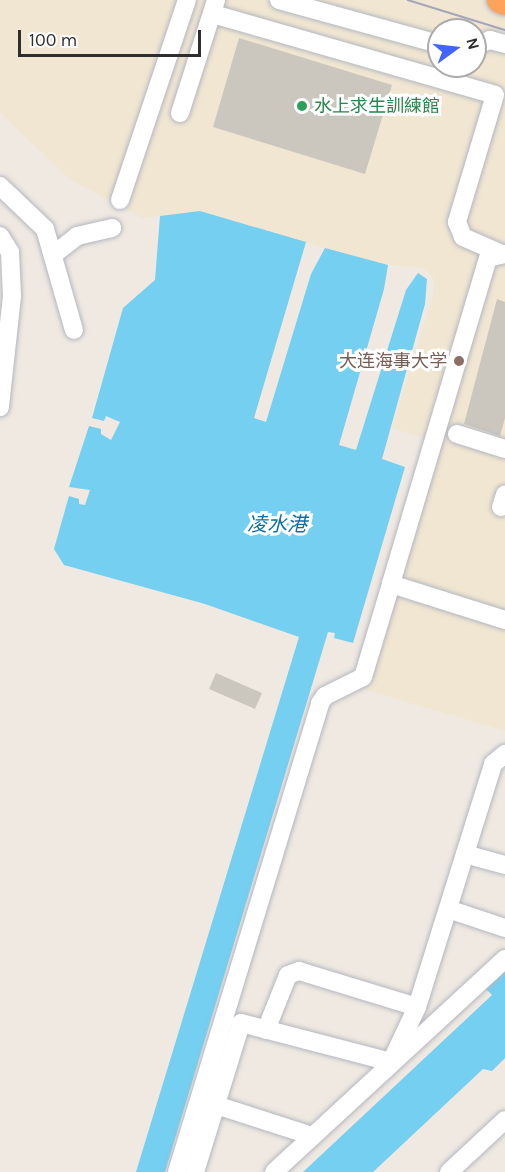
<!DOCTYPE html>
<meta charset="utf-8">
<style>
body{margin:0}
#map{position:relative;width:505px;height:1172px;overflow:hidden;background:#efe9e1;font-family:Karla,"Noto Sans SC",sans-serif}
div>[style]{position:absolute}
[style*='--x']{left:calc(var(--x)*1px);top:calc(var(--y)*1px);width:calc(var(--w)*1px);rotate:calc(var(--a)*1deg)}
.education>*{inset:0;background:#f0e6d1}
.water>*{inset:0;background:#75cff0}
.building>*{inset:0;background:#cbc7bf}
.roads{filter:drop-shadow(0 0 2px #b4b7c1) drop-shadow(0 0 2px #b4b7c1)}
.minor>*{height:18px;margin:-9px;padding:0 9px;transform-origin:9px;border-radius:9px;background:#fff}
.highway>*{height:26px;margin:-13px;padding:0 13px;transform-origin:13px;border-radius:13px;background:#ffa35c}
.tram>*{height:1.5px;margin:-0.75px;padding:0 0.75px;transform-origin:0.75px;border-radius:0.75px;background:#a3a6b8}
.dots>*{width:16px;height:16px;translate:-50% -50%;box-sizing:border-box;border:3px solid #fff;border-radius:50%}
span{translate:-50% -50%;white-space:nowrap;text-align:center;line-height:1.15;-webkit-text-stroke:6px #fff;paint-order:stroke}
.leisure-label{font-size:18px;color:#27864d}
.left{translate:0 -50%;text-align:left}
.education-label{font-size:18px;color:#785e54}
.right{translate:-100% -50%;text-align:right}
.water-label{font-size:20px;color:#0d6fa3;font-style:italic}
.north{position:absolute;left:427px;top:18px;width:60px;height:60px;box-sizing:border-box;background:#fff;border:2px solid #ababab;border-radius:50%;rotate:75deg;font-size:16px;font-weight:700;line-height:24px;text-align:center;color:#2e2e2e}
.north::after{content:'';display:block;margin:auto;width:21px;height:27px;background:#4264fb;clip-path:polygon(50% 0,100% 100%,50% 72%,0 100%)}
.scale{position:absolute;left:18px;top:30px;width:183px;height:27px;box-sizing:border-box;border:3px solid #2e2e2e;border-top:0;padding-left:8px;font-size:18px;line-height:21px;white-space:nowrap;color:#2e2e2e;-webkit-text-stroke:4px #fff;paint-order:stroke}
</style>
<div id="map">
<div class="education">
<i style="clip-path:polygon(evenodd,0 0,505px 0,505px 731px,354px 686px,427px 439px,392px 428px,433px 295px,434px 279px,424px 268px,379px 264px,201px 211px,143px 218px,71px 180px,0 113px,0 0,439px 30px,475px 30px,475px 66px,439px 66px,439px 30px)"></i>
</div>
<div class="water">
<i style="clip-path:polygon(200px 211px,306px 242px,254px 418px,266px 422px,311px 274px,325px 248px,388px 265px,384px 289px,339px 445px,356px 450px,406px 290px,418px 273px,427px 279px,425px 304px,382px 459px,405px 467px,353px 643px,334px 638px,335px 633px,328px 632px,165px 1172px,136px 1172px,299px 637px,205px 604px,64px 565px,54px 549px,69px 496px,79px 499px,79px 504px,85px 505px,90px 490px,69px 487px,89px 426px,101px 429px,101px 434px,111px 440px,120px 422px,106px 416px,104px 421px,92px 418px,123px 308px,155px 280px,160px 216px)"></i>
<i style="clip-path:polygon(505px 972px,505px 1058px,492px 1071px,483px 1069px,373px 1172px,303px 1172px,492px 995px,486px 989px)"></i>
</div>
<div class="building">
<i style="clip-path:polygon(239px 38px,392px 85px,365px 174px,213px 127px)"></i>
<i style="clip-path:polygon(497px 299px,505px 302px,505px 418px,500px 436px,464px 424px)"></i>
<i style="clip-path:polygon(216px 673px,262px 693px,255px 709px,209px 689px)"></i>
</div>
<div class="roads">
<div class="minor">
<i style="--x:279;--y:0;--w:166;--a:15.4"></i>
<i style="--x:213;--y:14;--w:293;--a:16"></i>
<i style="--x:495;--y:95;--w:133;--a:106.7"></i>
<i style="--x:457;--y:222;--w:16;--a:68"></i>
<i style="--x:463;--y:237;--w:40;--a:23.4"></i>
<i style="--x:475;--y:46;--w:16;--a:-22"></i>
<i style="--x:490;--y:40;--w:16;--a:15"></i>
<i style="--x:180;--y:113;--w:119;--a:-72.3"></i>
<i style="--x:0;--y:186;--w:62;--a:43.7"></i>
<i style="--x:45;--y:229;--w:105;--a:74"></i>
<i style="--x:120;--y:200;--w:211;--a:-71.5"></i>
<i style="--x:0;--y:236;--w:19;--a:58"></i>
<i style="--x:10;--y:252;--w:44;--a:87.4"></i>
<i style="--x:12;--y:296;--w:112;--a:96.2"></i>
<i style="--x:505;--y:254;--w:17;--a:167"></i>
<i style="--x:488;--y:258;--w:340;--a:106.6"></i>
<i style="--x:391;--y:584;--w:120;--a:17.5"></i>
<i style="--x:53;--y:255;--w:31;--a:-38"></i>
<i style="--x:77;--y:236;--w:36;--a:-13"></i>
<i style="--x:457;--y:434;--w:50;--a:17.4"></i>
<i style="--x:501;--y:507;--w:13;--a:-72"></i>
<i style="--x:465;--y:854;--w:41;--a:15.4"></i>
<i style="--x:448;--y:909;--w:60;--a:18.4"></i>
<i style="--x:266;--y:1030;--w:59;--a:-68.2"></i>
<i style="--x:288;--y:975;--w:12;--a:-20"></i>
<i style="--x:299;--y:971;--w:123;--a:17"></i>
<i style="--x:216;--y:1105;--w:101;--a:17.9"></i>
<i style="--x:177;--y:1172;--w:490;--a:-73"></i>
<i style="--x:320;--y:703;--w:9;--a:-54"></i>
<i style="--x:325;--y:696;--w:42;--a:-26.6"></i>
<i style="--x:363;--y:677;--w:97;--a:-73.2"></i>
<i style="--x:195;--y:1172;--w:156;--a:-72.8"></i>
<i style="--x:241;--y:1023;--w:155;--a:14.6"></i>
<i style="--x:391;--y:1062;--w:61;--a:-64.7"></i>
<i style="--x:417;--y:1007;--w:255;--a:-72.6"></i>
<i style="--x:493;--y:764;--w:16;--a:-40"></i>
<i style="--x:274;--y:1172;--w:314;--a:-42.7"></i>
<i style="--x:449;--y:1172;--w:76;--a:-42.9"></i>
</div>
<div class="highway">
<i style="--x:500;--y:0;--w:5;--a:22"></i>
</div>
</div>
<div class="tram">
<i style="--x:408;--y:0;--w:102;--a:17.2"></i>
</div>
<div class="dots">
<i style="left:302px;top:106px;background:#2e9e5b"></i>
<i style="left:459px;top:361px;background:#8d6e63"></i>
</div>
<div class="leisure-label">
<span class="left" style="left:314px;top:106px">水上求生訓練館</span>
</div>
<div class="education-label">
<span class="right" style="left:447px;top:361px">大连海事大学</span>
</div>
<div class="water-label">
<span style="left:277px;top:524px">凌水港</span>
</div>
<div class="north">N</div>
<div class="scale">100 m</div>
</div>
